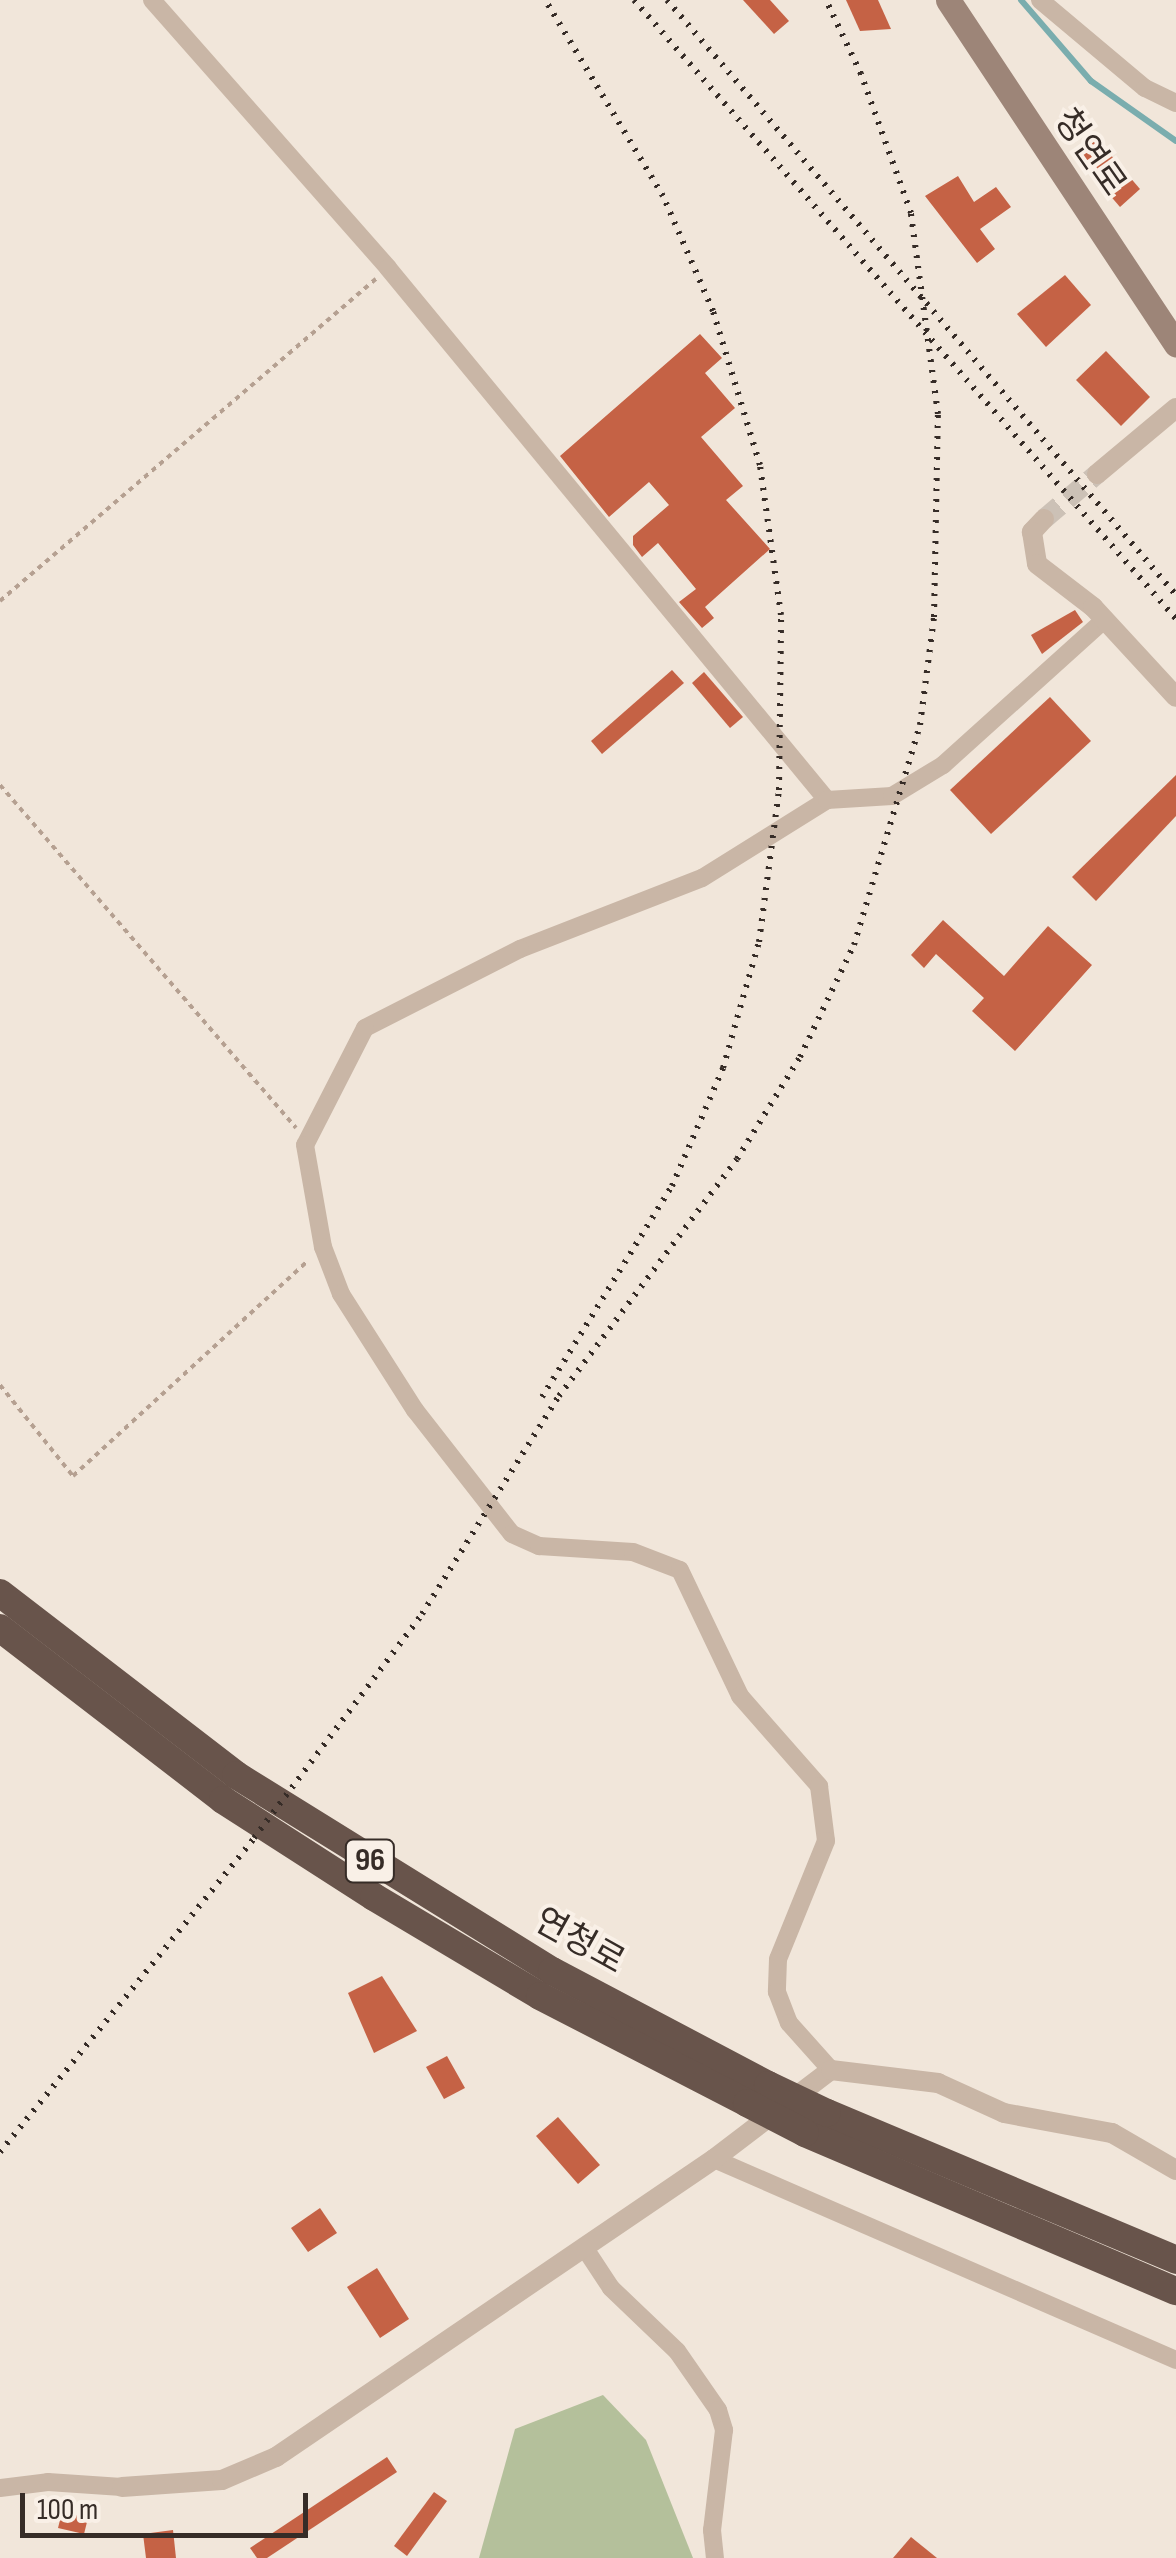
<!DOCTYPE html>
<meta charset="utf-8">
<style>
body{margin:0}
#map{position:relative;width:1176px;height:2558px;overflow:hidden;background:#f1e6da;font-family:"Sofia Sans Condensed","Noto Sans KR",sans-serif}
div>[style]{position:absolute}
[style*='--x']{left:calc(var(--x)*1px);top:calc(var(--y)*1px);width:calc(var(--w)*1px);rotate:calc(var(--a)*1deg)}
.green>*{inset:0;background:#b4c09b}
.stream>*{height:6px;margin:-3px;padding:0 3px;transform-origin:3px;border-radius:3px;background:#7aadae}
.building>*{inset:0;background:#c56245}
.tertiary-tunnel>*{height:20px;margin-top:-10px;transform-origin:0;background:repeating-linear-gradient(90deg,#ccc1b6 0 20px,transparent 0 30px)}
.path>*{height:4px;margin-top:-2px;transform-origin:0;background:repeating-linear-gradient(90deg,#b5a091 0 5px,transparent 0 10px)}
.minor>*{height:18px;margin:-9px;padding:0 9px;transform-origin:9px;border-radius:9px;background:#c9b6a6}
.tertiary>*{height:20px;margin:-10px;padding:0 10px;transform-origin:10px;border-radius:10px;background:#c9b6a6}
.secondary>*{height:25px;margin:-12.5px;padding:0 12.5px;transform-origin:12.5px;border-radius:12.5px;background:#9d8578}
.trunk>*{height:28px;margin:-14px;padding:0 14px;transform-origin:14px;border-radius:14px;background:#68544b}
.rail>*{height:6px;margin-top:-3px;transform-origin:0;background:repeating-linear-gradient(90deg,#362c27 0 2.5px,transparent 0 10.5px)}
.trunk-bridge>*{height:28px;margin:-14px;padding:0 14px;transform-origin:14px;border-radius:14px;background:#68544b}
span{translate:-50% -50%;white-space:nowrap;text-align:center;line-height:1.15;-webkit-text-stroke:8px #f9f0e7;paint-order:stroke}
.shield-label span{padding:2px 8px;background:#f9f0e7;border:2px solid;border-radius:8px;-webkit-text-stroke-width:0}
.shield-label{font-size:32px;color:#362c27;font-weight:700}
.street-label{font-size:35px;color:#362c27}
.scale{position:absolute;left:20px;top:2493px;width:288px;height:45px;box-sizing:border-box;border:5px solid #362c27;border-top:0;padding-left:12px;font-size:30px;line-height:35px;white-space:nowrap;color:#362c27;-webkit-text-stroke:8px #f9f0e7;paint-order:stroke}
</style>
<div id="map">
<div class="green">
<i style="clip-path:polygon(603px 2395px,646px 2440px,693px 2558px,479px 2558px,515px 2429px)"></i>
</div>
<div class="stream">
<i style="--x:1021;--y:0;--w:107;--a:49.2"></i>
<i style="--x:1091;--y:81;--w:104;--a:35.2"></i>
</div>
<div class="building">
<i style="clip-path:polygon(743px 0,770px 0,789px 21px,774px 34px)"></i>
<i style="clip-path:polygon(846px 0,878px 0,891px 29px,860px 31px)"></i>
<i style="clip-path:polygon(1097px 139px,1140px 189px,1120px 207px,1077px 157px)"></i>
<i style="clip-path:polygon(958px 176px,974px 202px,996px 187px,1011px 207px,980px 229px,995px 249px,977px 263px,925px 196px)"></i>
<i style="clip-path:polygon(1065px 275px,1091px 305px,1046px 347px,1017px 314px)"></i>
<i style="clip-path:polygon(700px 334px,722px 358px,705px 373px,735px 408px,701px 437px,743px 486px,726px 500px,770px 549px,705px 607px,714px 618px,702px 628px,679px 602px,696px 589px,658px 543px,642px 557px,633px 545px,633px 536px,669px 505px,649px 482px,609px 517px,560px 456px)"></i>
<i style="clip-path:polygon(1106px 351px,1150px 397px,1121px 426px,1076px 380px)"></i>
<i style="clip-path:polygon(1075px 610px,1083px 622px,1042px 654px,1031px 635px)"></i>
<i style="clip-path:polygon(672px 670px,684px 683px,602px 754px,591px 741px)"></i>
<i style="clip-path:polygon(704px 672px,743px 717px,730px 728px,692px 683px)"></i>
<i style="clip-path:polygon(1050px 697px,1091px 741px,991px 834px,950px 790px)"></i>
<i style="clip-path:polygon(1176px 775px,1176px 816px,1096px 901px,1072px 877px)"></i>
<i style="clip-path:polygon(943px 920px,1004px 976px,1048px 926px,1092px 965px,1015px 1051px,972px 1011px,984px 998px,936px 954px,924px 968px,911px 955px)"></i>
<i style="clip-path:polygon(382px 1976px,417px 2031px,374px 2053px,348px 1993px)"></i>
<i style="clip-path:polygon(447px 2056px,465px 2088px,444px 2099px,426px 2067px)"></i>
<i style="clip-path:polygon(558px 2117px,600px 2165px,578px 2184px,536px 2136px)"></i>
<i style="clip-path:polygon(320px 2208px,337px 2233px,308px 2252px,291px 2228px)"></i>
<i style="clip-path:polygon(377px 2268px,409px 2319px,380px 2338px,347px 2287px)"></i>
<i style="clip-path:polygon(387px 2457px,397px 2472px,267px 2558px,257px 2558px,250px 2548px)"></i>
<i style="clip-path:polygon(434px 2492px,447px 2501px,407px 2556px,394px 2546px)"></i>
<i style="clip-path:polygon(62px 2512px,88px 2518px,84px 2534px,58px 2528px)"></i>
<i style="clip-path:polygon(173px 2530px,176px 2558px,146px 2558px,143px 2534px)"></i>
<i style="clip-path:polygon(911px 2537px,937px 2558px,893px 2558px)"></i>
</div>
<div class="tertiary-tunnel">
<i style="--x:1044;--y:519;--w:70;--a:-40.3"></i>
</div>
<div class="path">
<i style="--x:0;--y:601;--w:495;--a:-40.6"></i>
<i style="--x:0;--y:785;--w:453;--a:49.2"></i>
<i style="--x:0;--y:1385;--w:117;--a:51.3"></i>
<i style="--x:73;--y:1476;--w:319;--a:-42.5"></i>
</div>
<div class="minor">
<i style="--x:152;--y:0;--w:357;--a:48.6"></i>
<i style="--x:388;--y:268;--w:690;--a:50.47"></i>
<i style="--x:827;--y:800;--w:147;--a:148"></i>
<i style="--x:702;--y:878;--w:195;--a:158.7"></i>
<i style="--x:520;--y:949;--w:174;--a:153"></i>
<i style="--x:365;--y:1028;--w:131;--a:117.1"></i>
<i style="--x:305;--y:1145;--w:104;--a:80"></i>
<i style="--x:323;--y:1247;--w:50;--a:69"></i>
<i style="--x:341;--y:1294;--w:138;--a:57.5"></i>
<i style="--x:415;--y:1410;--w:157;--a:52"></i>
<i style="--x:512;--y:1534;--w:30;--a:24"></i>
<i style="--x:539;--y:1546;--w:94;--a:3.7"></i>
<i style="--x:633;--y:1552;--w:50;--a:21"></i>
<i style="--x:680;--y:1570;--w:140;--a:64.5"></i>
<i style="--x:740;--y:1696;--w:120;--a:48.7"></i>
<i style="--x:819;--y:1786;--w:55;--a:82.7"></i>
<i style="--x:826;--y:1841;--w:127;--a:112.1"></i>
<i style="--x:778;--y:1959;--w:33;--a:92"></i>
<i style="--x:777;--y:1992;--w:33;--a:69"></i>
<i style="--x:789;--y:2023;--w:63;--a:48.2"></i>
<i style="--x:1040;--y:0;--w:137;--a:40"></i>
<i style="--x:1145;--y:88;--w:34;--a:26"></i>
<i style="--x:827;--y:800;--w:65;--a:-3.5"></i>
<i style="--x:892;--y:796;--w:60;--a:-31.3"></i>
<i style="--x:943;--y:765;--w:218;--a:-42"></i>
<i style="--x:714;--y:2159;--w:504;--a:23.51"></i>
<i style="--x:584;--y:2247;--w:49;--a:56.6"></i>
<i style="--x:611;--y:2288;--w:91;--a:43.7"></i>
<i style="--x:677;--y:2351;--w:72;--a:55.2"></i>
<i style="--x:718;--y:2410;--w:21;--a:73"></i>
<i style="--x:724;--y:2430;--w:101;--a:96.8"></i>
<i style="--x:712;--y:2530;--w:28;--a:84"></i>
<i style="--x:0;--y:2488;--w:48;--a:-7.1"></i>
<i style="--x:48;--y:2482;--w:74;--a:3.9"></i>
</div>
<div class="tertiary">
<i style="--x:1097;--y:474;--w:103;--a:-39.9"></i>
<i style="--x:1044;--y:519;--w:18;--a:133"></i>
<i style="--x:1032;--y:532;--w:32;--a:81"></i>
<i style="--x:1037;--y:564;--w:71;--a:37.5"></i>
<i style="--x:1093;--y:607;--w:122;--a:47.3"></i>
<i style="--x:122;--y:2487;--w:100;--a:-4"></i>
<i style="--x:222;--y:2480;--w:59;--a:-23.1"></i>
<i style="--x:276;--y:2457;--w:530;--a:-34.23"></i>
<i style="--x:714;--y:2159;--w:147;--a:-37.3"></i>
<i style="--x:831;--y:2070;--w:108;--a:6.9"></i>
<i style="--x:938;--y:2083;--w:72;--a:24.4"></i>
<i style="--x:1004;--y:2113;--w:110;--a:10.5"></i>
<i style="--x:1112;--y:2133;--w:74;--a:30"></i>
</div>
<div class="secondary">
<i style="--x:948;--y:0;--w:413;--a:56.5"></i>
</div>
<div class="trunk">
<i style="--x:0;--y:1593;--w:298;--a:37.6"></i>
<i style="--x:236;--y:1775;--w:372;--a:31.8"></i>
<i style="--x:552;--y:1971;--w:244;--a:27.8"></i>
<i style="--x:0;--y:1628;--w:282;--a:37.6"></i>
<i style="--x:223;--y:1800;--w:179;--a:32.7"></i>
<i style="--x:374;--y:1897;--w:193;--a:30.8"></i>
<i style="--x:540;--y:1996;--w:233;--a:27.3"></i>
<i style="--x:827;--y:2113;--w:379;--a:22.8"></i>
<i style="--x:805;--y:2133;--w:403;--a:23.1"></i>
</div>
<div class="rail">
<i style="--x:634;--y:0;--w:823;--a:48.79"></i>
<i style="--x:667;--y:0;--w:783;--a:49.45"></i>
<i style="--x:542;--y:1397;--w:248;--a:-58.4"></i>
<i style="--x:672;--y:1186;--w:129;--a:-66.6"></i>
<i style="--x:723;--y:1068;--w:131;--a:-74.1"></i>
<i style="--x:759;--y:942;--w:153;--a:-82.5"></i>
<i style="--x:779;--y:790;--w:175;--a:-89.3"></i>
<i style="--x:781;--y:615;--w:151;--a:-98"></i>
<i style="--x:760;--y:465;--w:161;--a:-107"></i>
<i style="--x:713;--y:311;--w:125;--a:-113.5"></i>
<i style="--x:663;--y:196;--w:229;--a:-121"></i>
<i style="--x:0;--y:2152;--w:404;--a:-51"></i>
<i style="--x:254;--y:1838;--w:280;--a:-53.1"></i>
<i style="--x:422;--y:1614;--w:257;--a:-57.9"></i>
<i style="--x:559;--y:1396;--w:296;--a:-53.1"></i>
<i style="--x:737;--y:1159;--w:120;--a:-58.3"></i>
<i style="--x:800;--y:1057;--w:124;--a:-64.3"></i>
<i style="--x:854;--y:945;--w:230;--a:-73.3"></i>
<i style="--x:920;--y:725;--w:109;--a:-82.6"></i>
<i style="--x:934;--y:617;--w:203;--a:-88.9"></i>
<i style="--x:938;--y:414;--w:203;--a:-97.7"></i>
<i style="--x:911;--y:213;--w:148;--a:-109.8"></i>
<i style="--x:861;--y:74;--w:82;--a:-115.3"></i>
</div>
<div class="trunk-bridge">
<i style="--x:768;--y:2085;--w:65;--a:25.4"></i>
<i style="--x:747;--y:2103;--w:65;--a:27.3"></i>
</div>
<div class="shield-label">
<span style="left:370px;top:1861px">96</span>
</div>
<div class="street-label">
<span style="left:1089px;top:153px;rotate:55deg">청연로</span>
<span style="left:579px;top:1942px;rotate:29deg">연청로</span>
</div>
<div class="scale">100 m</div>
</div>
